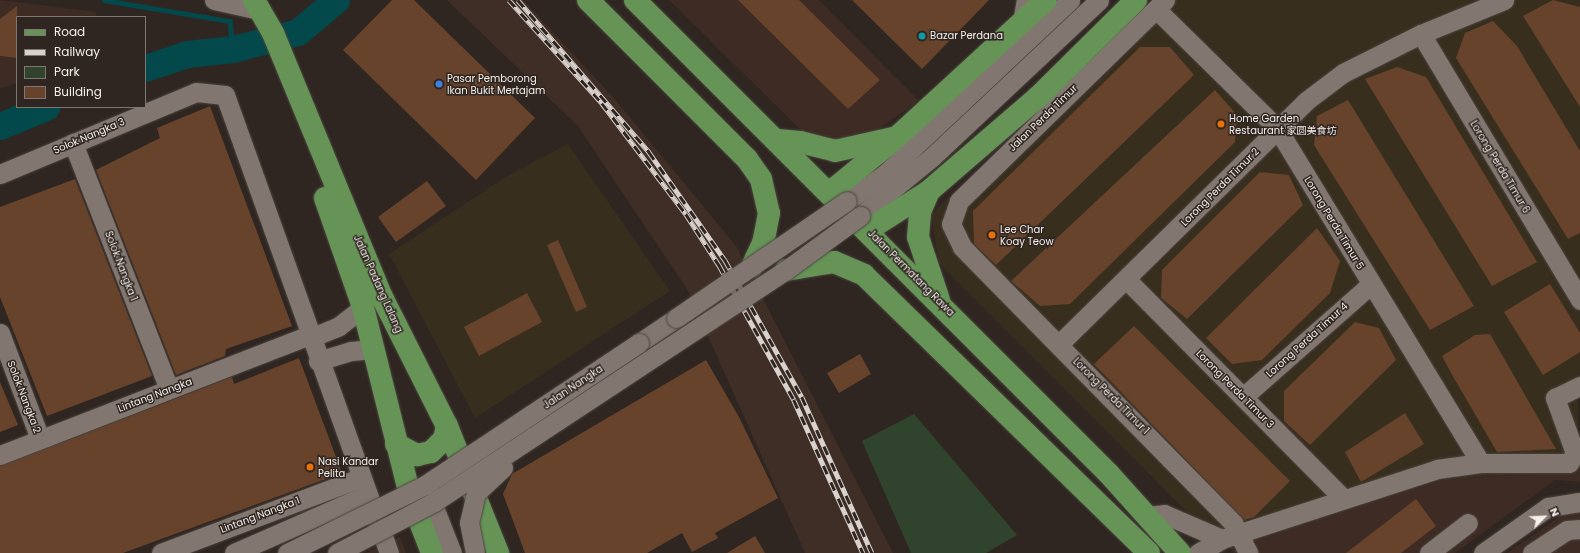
<!DOCTYPE html>
<meta charset="utf-8">
<style>
body{margin:0}
#map{position:relative;width:1580px;height:553px;overflow:hidden;background:#2f2621;font-family:Poppins,"Noto Sans SC",sans-serif}
div>[style]{position:absolute}
[style*='--x']{left:calc(var(--x)*1px);top:calc(var(--y)*1px);width:calc(var(--w)*1px);rotate:calc(var(--a)*1deg)}
.commercial>*{inset:0;background:#3d2b24}
.industrial>*{inset:0;background:#382e1e}
.built>*{inset:0;background:#3e2e25}
.green>*{inset:0;background:#30442d}
.stream>*{height:4.5px;margin:-2.25px;padding:0 2.25px;transform-origin:2.25px;border-radius:2.25px;background:#03484a}
.river>*{height:27px;margin:-13.5px;padding:0 13.5px;transform-origin:13.5px;border-radius:13.5px;background:#03484a}
.building>*{inset:0;background:#67432c}
.roads{filter:drop-shadow(0 0 1px #4c4540) drop-shadow(0 0 1px #4c4540)}
.minor>*{height:19px;margin:-9.5px;padding:0 9.5px;transform-origin:9.5px;border-radius:9.5px;background:#827770}
.major>*{height:22px;margin:-11px;padding:0 11px;transform-origin:11px;border-radius:11px;background:#669457}
.rail>*{height:4.5px;margin-top:-2.25px;transform-origin:0;background:repeating-linear-gradient(90deg,#2f2621 0 9px,#d8d1cd 0 18px);box-sizing:border-box;border-block:1px solid #d8d1cd}
.bridges{filter:drop-shadow(0 0 1px #4c4540) drop-shadow(0 0 1px #4c4540)}
.minor-bridge>*{height:19px;margin:-9.5px;padding:0 9.5px;transform-origin:9.5px;border-radius:9.5px;background:#827770}
.dots>*{width:11px;height:11px;translate:-50% -50%;box-sizing:border-box;border:2px solid #2f2621;border-radius:50%}
span{translate:-50% -50%;white-space:nowrap;text-align:center;line-height:1.15;-webkit-text-stroke:3px #2f2621;paint-order:stroke}
.poi-label{font-size:10px;color:#f5efeb}
.left{translate:0 -50%;text-align:left}
.street-label{font-size:10px;color:#f5efeb}
.legend{position:absolute;left:16px;top:16px;width:130px;height:92px;box-sizing:border-box;background:#2f2621;border:1px solid #7e7672;margin:0;padding:5px 7px;list-style:none;font-size:12px;color:#f5efeb}
.legend li{display:flex;align-items:center;gap:8px;height:20px}
.legend b{width:20px;border:1px solid #7e7672}
.north{position:absolute;left:1524px;top:497px;width:40px;height:40px;-webkit-text-stroke:3px #2f2621;paint-order:stroke;rotate:66deg;font-size:11px;font-weight:700;line-height:16px;text-align:center;color:#f5efeb}
.north::after{content:'';display:block;margin:auto;width:14px;height:18px;background:#f5efeb;clip-path:polygon(50% 0,100% 100%,50% 72%,0 100%)}
</style>
<div id="map">
<div class="commercial">
<i style="clip-path:polygon(0 0,96px 12px,96px 17px,17px 17px,17px 83px,0 89px)"></i>
<i style="clip-path:polygon(669px 0,819px 0,919px 101px,868px 136px,841px 143px,806px 135px)"></i>
<i style="clip-path:polygon(1580px 472px,1580px 482px,1555px 480px,1455px 553px,1233px 553px,1230px 548px,1445px 479px)"></i>
<i style="clip-path:polygon(1566px 512px,1580px 512px,1580px 553px,1507px 553px)"></i>
<i style="clip-path:polygon(400px 537px,406px 553px,366px 553px)"></i>
</div>
<div class="industrial">
<i style="clip-path:polygon(1158px 0,1580px 0,1580px 392px,1577px 393px,1580px 472px,1445px 479px,1230px 548px,1213px 538px,939px 263px,931px 214px)"></i>
<i style="clip-path:polygon(568px 144px,670px 291px,475px 418px,389px 254px,507px 176px)"></i>
</div>
<div class="built">
<i style="clip-path:polygon(447px 0,523px 0,613px 97px,736px 246px,893px 553px,805px 553px,687px 289px,578px 126px)"></i>
</div>
<div class="green">
<i style="clip-path:polygon(914px 414px,1017px 535px,986px 553px,911px 553px,862px 441px)"></i>
</div>
<div class="stream">
<i style="--x:104;--y:0;--w:128;--a:9.5"></i>
<i style="--x:230;--y:21;--w:28;--a:84"></i>
</div>
<div class="river">
<i style="--x:145;--y:68;--w:44;--a:-18.4"></i>
<i style="--x:187;--y:54;--w:46;--a:-6.2"></i>
<i style="--x:233;--y:49;--w:67;--a:-14.7"></i>
<i style="--x:298;--y:32;--w:50;--a:-40.1"></i>
<i style="--x:0;--y:126;--w:50;--a:-22.4"></i>
</div>
<div class="building">
<i style="clip-path:polygon(392px 0,414px 0,535px 118px,476px 180px,343px 50px)"></i>
<i style="clip-path:polygon(738px 0,799px 0,880px 80px,848px 109px)"></i>
<i style="clip-path:polygon(852px 0,989px 0,922px 69px)"></i>
<i style="clip-path:polygon(1553px 0,1580px 7px,1580px 107px,1523px 16px)"></i>
<i style="clip-path:polygon(17px 6px,17px 58px,0 56px,0 19px)"></i>
<i style="clip-path:polygon(1493px 21px,1517px 46px,1580px 151px,1580px 233px,1568px 239px,1456px 58px,1465px 33px)"></i>
<i style="clip-path:polygon(1140px 47px,1170px 47px,1194px 75px,996px 265px,974px 244px,973px 211px)"></i>
<i style="clip-path:polygon(1397px 67px,1426px 77px,1537px 262px,1492px 286px,1365px 79px)"></i>
<i style="clip-path:polygon(1215px 90px,1237px 115px,1235px 142px,1070px 304px,1040px 306px,1011px 281px)"></i>
<i style="clip-path:polygon(1348px 100px,1474px 306px,1430px 330px,1314px 145px,1317px 116px)"></i>
<i style="clip-path:polygon(210px 106px,292px 326px,226px 349px,225px 356px,176px 375px,96px 170px,160px 138px,157px 128px)"></i>
<i style="clip-path:polygon(1260px 172px,1289px 175px,1303px 205px,1187px 319px,1161px 298px,1162px 270px)"></i>
<i style="clip-path:polygon(75px 179px,152px 376px,47px 416px,0 297px,0 207px)"></i>
<i style="clip-path:polygon(427px 181px,446px 206px,396px 242px,378px 217px)"></i>
<i style="clip-path:polygon(1317px 228px,1340px 261px,1330px 293px,1262px 360px,1232px 364px,1206px 338px)"></i>
<i style="clip-path:polygon(558px 240px,587px 307px,576px 312px,547px 245px)"></i>
<i style="clip-path:polygon(1550px 284px,1580px 333px,1580px 352px,1543px 375px,1504px 312px)"></i>
<i style="clip-path:polygon(527px 293px,542px 322px,479px 356px,464px 327px)"></i>
<i style="clip-path:polygon(1355px 322px,1379px 328px,1396px 360px,1310px 445px,1284px 421px,1284px 391px)"></i>
<i style="clip-path:polygon(1134px 326px,1290px 481px,1254px 517px,1244px 520px,1094px 364px)"></i>
<i style="clip-path:polygon(1490px 334px,1556px 449px,1497px 452px,1451px 373px,1442px 356px,1475px 335px)"></i>
<i style="clip-path:polygon(860px 354px,871px 374px,839px 393px,827px 373px)"></i>
<i style="clip-path:polygon(299px 358px,342px 473px,123px 553px,0 553px,0 466px,232px 377px,234px 384px)"></i>
<i style="clip-path:polygon(706px 360px,739px 417px,778px 498px,715px 533px,718px 538px,692px 552px,682px 533px,647px 553px,525px 553px,503px 494px,512px 474px)"></i>
<i style="clip-path:polygon(0 382px,18px 425px,0 432px)"></i>
<i style="clip-path:polygon(1405px 413px,1424px 444px,1361px 482px,1345px 452px)"></i>
<i style="clip-path:polygon(1416px 499px,1436px 526px,1401px 553px,1346px 553px)"></i>
<i style="clip-path:polygon(755px 536px,765px 553px,727px 553px)"></i>
</div>
<div class="roads">
<div class="minor">
<i style="--x:214;--y:0;--w:46;--a:12.5"></i>
<i style="--x:1165;--y:0;--w:288;--a:135.7"></i>
<i style="--x:959;--y:201;--w:24;--a:109"></i>
<i style="--x:951;--y:224;--w:25;--a:64"></i>
<i style="--x:962;--y:247;--w:387;--a:45.5"></i>
<i style="--x:1233;--y:523;--w:34;--a:63"></i>
<i style="--x:1156;--y:9;--w:170;--a:44.5"></i>
<i style="--x:1277;--y:128;--w:392;--a:58.7"></i>
<i style="--x:1022;--y:22;--w:22;--a:-80"></i>
<i style="--x:1421;--y:34;--w:310;--a:59.1"></i>
<i style="--x:73;--y:143;--w:264;--a:68.7"></i>
<i style="--x:0;--y:174;--w:212;--a:-22.7"></i>
<i style="--x:196;--y:92;--w:29;--a:6"></i>
<i style="--x:225;--y:95;--w:486;--a:70.3"></i>
<i style="--x:847;--y:201;--w:47;--a:-35.4"></i>
<i style="--x:885;--y:174;--w:254;--a:-43.2"></i>
<i style="--x:860;--y:216;--w:93;--a:-39.3"></i>
<i style="--x:932;--y:157;--w:229;--a:-43.2"></i>
<i style="--x:1127;--y:280;--w:308;--a:45.3"></i>
<i style="--x:0;--y:333;--w:113;--a:69.3"></i>
<i style="--x:310;--y:338;--w:31;--a:-22"></i>
<i style="--x:339;--y:326;--w:31;--a:-38"></i>
<i style="--x:639;--y:343;--w:45;--a:-34"></i>
<i style="--x:1059;--y:344;--w:346;--a:-44.5"></i>
<i style="--x:1306;--y:101;--w:46;--a:-37.1"></i>
<i style="--x:1343;--y:73;--w:87;--a:-26.6"></i>
<i style="--x:1421;--y:34;--w:90;--a:-22.3"></i>
<i style="--x:318;--y:361;--w:34;--a:-17"></i>
<i style="--x:351;--y:351;--w:23;--a:-5"></i>
<i style="--x:1243;--y:397;--w:171;--a:-41.4"></i>
<i style="--x:0;--y:455;--w:331;--a:-21.2"></i>
<i style="--x:426;--y:487;--w:71;--a:68.5"></i>
<i style="--x:1146;--y:516;--w:18;--a:-6"></i>
<i style="--x:1164;--y:514;--w:63;--a:23.3"></i>
<i style="--x:161;--y:553;--w:212;--a:-20.7"></i>
<i style="--x:234;--y:553;--w:144;--a:-23.7"></i>
<i style="--x:1198;--y:553;--w:28;--a:-30"></i>
<i style="--x:1222;--y:539;--w:226;--a:-18"></i>
<i style="--x:1437;--y:469;--w:44;--a:-7.8"></i>
<i style="--x:1481;--y:463;--w:88;--a:0"></i>
<i style="--x:1569;--y:463;--w:12;--a:-59"></i>
<i style="--x:1575;--y:453;--w:59;--a:-110"></i>
<i style="--x:1555;--y:398;--w:28;--a:-26"></i>
<i style="--x:1429;--y:553;--w:49;--a:-37.6"></i>
<i style="--x:1483;--y:553;--w:80;--a:-35.3"></i>
<i style="--x:1548;--y:507;--w:32;--a:-9"></i>
<i style="--x:1532;--y:553;--w:42;--a:-33.3"></i>
<i style="--x:1567;--y:530;--w:13;--a:-4"></i>
</div>
<div class="major">
<i style="--x:254;--y:0;--w:38;--a:60"></i>
<i style="--x:273;--y:33;--w:286;--a:67.6"></i>
<i style="--x:382;--y:297;--w:144;--a:63.3"></i>
<i style="--x:447;--y:426;--w:137;--a:68.1"></i>
<i style="--x:588;--y:0;--w:225;--a:45"></i>
<i style="--x:747;--y:159;--w:24;--a:55"></i>
<i style="--x:761;--y:179;--w:35;--a:77"></i>
<i style="--x:769;--y:213;--w:31;--a:101"></i>
<i style="--x:763;--y:243;--w:26;--a:115"></i>
<i style="--x:635;--y:0;--w:670;--a:45"></i>
<i style="--x:1109;--y:474;--w:106;--a:48.1"></i>
<i style="--x:777;--y:140;--w:23;--a:5"></i>
<i style="--x:800;--y:142;--w:36;--a:14"></i>
<i style="--x:835;--y:151;--w:64;--a:-12.7"></i>
<i style="--x:897;--y:137;--w:202;--a:-42.6"></i>
<i style="--x:829;--y:193;--w:80;--a:-39.4"></i>
<i style="--x:325;--y:198;--w:115;--a:70.8"></i>
<i style="--x:363;--y:307;--w:195;--a:76"></i>
<i style="--x:410;--y:496;--w:61;--a:68.9"></i>
<i style="--x:868;--y:230;--w:72;--a:-32.6"></i>
<i style="--x:786;--y:270;--w:49;--a:-9.5"></i>
<i style="--x:834;--y:262;--w:33;--a:23"></i>
<i style="--x:864;--y:275;--w:398;--a:44.3"></i>
<i style="--x:939;--y:300;--w:66;--a:-108.4"></i>
<i style="--x:918;--y:237;--w:25;--a:-85"></i>
<i style="--x:920;--y:212;--w:23;--a:-67"></i>
<i style="--x:929;--y:191;--w:144;--a:-40.8"></i>
<i style="--x:1038;--y:97;--w:138;--a:-44.7"></i>
<i style="--x:396;--y:444;--w:24;--a:28"></i>
<i style="--x:417;--y:455;--w:14;--a:-12"></i>
<i style="--x:431;--y:452;--w:18;--a:-45"></i>
<i style="--x:444;--y:439;--w:13;--a:-77"></i>
</div>
</div>
<div class="rail">
<i style="--x:509;--y:0;--w:139;--a:47.9"></i>
<i style="--x:602;--y:103;--w:139;--a:52.9"></i>
<i style="--x:686;--y:214;--w:61;--a:57.1"></i>
<i style="--x:719;--y:265;--w:154;--a:60.9"></i>
<i style="--x:794;--y:400;--w:168;--a:65.7"></i>
<i style="--x:518;--y:0;--w:201;--a:49.2"></i>
<i style="--x:649;--y:152;--w:132;--a:54.9"></i>
<i style="--x:725;--y:260;--w:157;--a:60.7"></i>
<i style="--x:802;--y:397;--w:171;--a:65.8"></i>
</div>
<div class="bridges">
<div class="minor-bridge">
<i style="--x:676;--y:318;--w:207;--a:-34.4"></i>
<i style="--x:287;--y:553;--w:154;--a:-26.2"></i>
<i style="--x:425;--y:485;--w:257;--a:-33.6"></i>
<i style="--x:337;--y:553;--w:110;--a:-27.7"></i>
<i style="--x:434;--y:502;--w:422;--a:-33.4"></i>
<i style="--x:786;--y:270;--w:92;--a:-36.1"></i>
<i style="--x:475;--y:553;--w:31;--a:-101"></i>
<i style="--x:469;--y:523;--w:31;--a:-77"></i>
<i style="--x:476;--y:493;--w:37;--a:-43"></i>
</div>
</div>
<div class="dots">
<i style="left:922px;top:36px;background:#0f9aa8"></i>
<i style="left:439px;top:84px;background:#3f7fe0"></i>
<i style="left:1221px;top:124px;background:#e8710a"></i>
<i style="left:992px;top:235px;background:#e8710a"></i>
<i style="left:310px;top:467px;background:#e8710a"></i>
</div>
<div class="poi-label">
<span class="left" style="left:930px;top:36px">Bazar Perdana</span>
<span class="left" style="left:447px;top:84px">Pasar Pemborong<br>Ikan Bukit Mertajam</span>
<span class="left" style="left:1229px;top:124px">Home Garden<br>Restaurant 家圆美食坊</span>
<span class="left" style="left:1000px;top:235px">Lee Char<br>Koay Teow</span>
<span class="left" style="left:318px;top:467px">Nasi Kandar<br>Pelita</span>
</div>
<div class="street-label">
<span style="left:1043px;top:118px;rotate:-44deg">Jalan Perda Timur</span>
<span style="left:89px;top:136px;rotate:-23deg">Solok Nangka 3</span>
<span style="left:1500px;top:167px;rotate:59deg">Lorong Perda Timur 6</span>
<span style="left:1220px;top:187px;rotate:-45deg">Lorong Perda Timur 2</span>
<span style="left:1334px;top:223px;rotate:59deg">Lorong Perda Timur 5</span>
<span style="left:121px;top:266px;rotate:69deg">Solok Nangka 1</span>
<span style="left:911px;top:273px;rotate:45deg">Jalan Permatang Rawa</span>
<span style="left:378px;top:284px;rotate:66deg">Jalan Padang Lalang</span>
<span style="left:1307px;top:340px;rotate:-42deg">Lorong Perda Timur 4</span>
<span style="left:573px;top:387px;rotate:-34deg">Jalan Nangka</span>
<span style="left:1235px;top:389px;rotate:45deg">Lorong Perda Timur 3</span>
<span style="left:155px;top:395px;rotate:-21deg">Lintang Nangka</span>
<span style="left:1111px;top:396px;rotate:45deg">Lorong Perda Timur 1</span>
<span style="left:24px;top:397px;rotate:69deg">Solok Nangka 2</span>
<span style="left:260px;top:515px;rotate:-21deg">Lintang Nangka 1</span>
</div>
<ul class="legend">
<li><b style="height:5px;background:#669457"></b>Road</li>
<li><b style="height:5px;background:#d8d1cd"></b>Railway</li>
<li><b style="height:11px;background:#30442d"></b>Park</li>
<li><b style="height:11px;background:#67432c"></b>Building</li>
</ul>
<div class="north">N</div>
</div>
